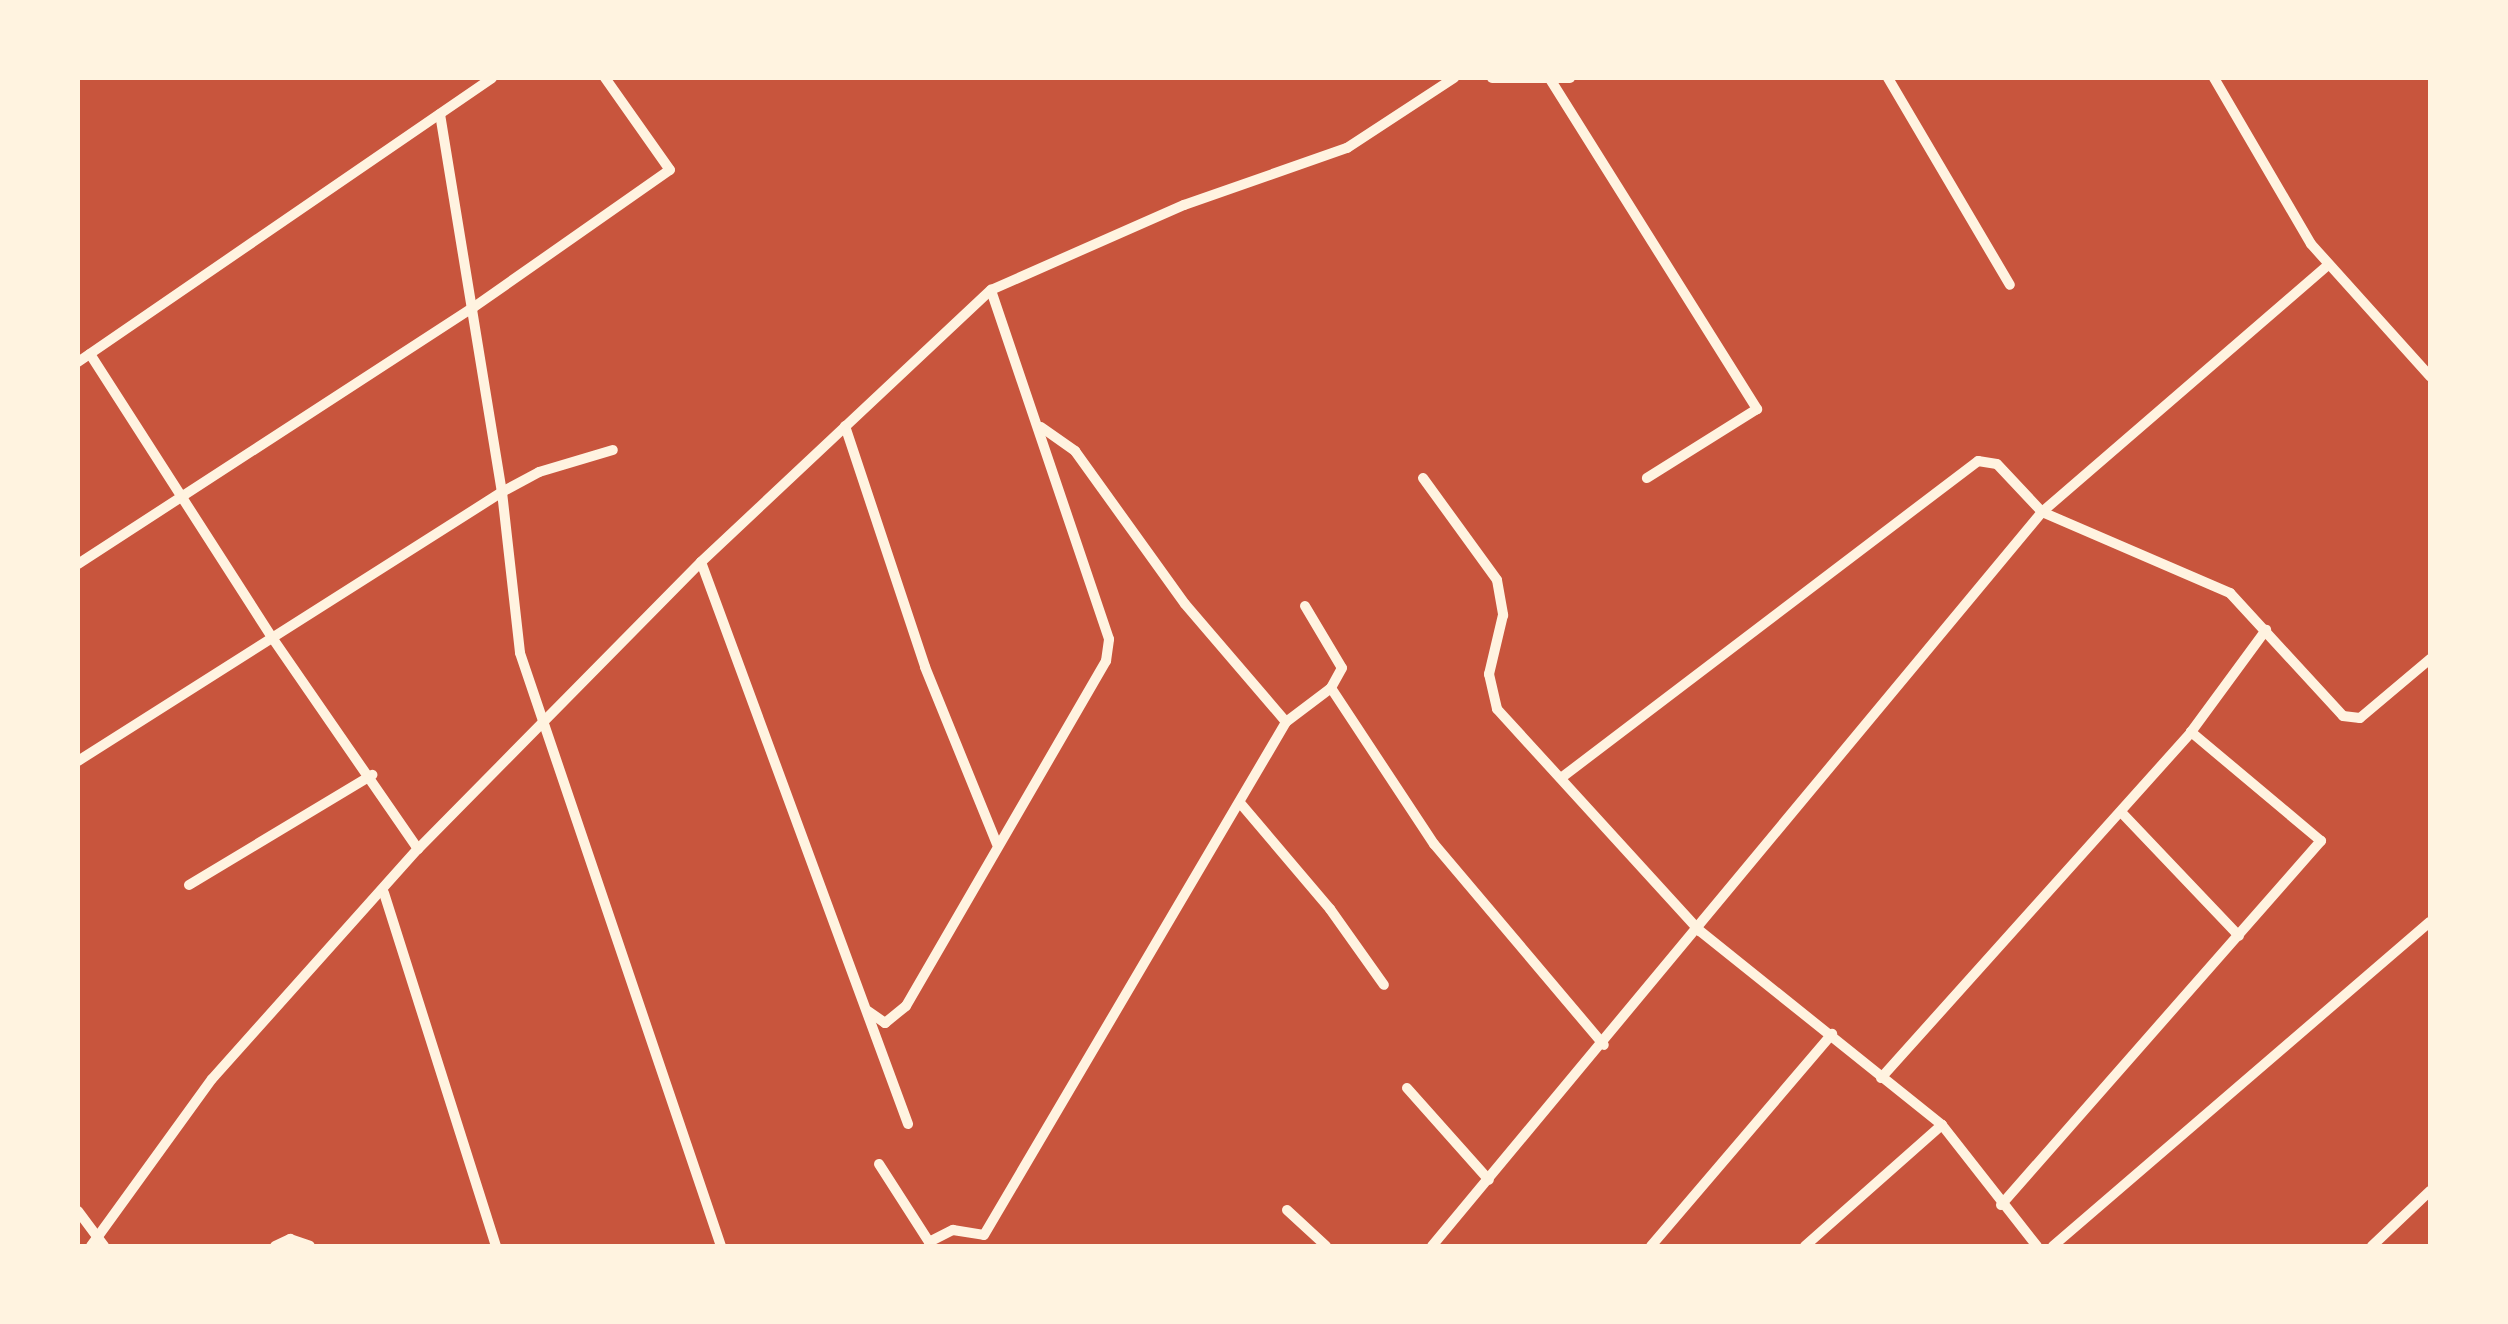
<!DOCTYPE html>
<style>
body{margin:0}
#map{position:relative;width:2508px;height:1324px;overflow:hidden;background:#c8553d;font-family:Rubik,sans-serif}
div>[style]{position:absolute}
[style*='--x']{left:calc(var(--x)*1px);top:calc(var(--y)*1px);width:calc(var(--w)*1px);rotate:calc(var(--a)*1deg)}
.minor>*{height:10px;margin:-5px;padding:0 5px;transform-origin:5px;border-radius:5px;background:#fff3e0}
span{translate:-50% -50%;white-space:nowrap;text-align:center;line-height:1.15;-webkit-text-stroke:10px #fff3e0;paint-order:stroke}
.frame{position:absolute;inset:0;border:80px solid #fff3e0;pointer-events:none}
</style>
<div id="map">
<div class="minor">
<i style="--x:1492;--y:78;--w:78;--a:0"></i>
<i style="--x:1888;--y:78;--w:240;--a:59.5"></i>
<i style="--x:2214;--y:78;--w:192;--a:59.7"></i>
<i style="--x:2311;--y:244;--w:178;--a:48"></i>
<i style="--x:1550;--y:79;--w:390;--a:57.9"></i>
<i style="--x:1757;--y:409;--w:130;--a:147.9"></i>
<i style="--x:440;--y:114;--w:383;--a:80.7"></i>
<i style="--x:502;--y:492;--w:162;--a:83.6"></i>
<i style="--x:520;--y:653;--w:626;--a:71.28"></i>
<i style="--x:90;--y:354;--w:335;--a:57.3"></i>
<i style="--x:271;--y:636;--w:259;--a:55.4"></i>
<i style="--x:78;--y:362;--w:502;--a:-34.45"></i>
<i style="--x:845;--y:426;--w:254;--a:71.6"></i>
<i style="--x:925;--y:667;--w:191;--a:67.9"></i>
<i style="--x:1041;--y:427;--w:42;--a:35.2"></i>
<i style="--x:1075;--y:451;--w:188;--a:54.3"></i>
<i style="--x:1185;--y:604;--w:155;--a:49.4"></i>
<i style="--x:1423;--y:478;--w:126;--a:54"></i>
<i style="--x:1497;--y:580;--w:36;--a:80"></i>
<i style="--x:1503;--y:615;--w:61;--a:103.3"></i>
<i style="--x:1489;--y:674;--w:36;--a:77"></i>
<i style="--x:1497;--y:709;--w:301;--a:47.6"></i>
<i style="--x:1700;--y:931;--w:310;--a:38.7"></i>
<i style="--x:1942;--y:1125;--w:154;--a:51.9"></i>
<i style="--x:701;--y:562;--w:599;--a:69.78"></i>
<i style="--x:78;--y:564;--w:472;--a:-33"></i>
<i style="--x:474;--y:307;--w:239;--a:-35"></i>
<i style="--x:670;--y:170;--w:113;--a:-125.2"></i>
<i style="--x:1305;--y:606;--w:72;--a:59.2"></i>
<i style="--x:1342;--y:668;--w:23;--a:119"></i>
<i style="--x:78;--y:761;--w:502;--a:-32.39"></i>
<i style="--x:502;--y:492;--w:42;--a:-28.4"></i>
<i style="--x:539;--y:472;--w:77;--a:-16.6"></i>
<i style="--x:1561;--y:778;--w:524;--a:-37.24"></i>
<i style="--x:1978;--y:461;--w:19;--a:9"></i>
<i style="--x:1997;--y:464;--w:66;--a:46.8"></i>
<i style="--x:2042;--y:512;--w:205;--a:23.3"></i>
<i style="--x:2230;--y:593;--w:167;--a:47.4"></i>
<i style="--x:2343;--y:716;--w:17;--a:7"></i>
<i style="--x:2360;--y:718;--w:92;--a:-40.1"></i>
<i style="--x:1241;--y:804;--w:138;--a:49.7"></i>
<i style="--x:1330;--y:909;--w:93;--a:54.6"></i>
<i style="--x:2121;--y:812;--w:171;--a:46.4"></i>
<i style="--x:189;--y:885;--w:214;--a:-31"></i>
<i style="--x:384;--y:893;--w:370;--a:72.4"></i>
<i style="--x:868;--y:1011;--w:21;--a:35"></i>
<i style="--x:885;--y:1023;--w:27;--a:-39"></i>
<i style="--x:906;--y:1006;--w:399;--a:-59.9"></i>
<i style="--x:1106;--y:661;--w:22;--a:-82"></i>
<i style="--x:1109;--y:639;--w:368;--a:-108.7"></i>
<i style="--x:1881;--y:1078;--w:465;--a:-48.1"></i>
<i style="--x:2191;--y:732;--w:127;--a:-53.7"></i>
<i style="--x:1407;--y:1088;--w:123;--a:48.3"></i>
<i style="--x:879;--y:1164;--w:93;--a:57.3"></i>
<i style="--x:929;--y:1242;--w:27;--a:-27"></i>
<i style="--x:953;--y:1230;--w:31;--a:9"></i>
<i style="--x:2001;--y:1205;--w:485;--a:-48.7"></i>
<i style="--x:2321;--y:841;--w:170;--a:-140"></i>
<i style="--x:1287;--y:1210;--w:53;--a:42.7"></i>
<i style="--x:78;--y:1211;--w:44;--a:53.4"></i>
<i style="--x:984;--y:1235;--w:595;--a:-59.51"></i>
<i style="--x:1286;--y:722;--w:56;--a:-37.1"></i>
<i style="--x:1331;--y:688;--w:187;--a:56.6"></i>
<i style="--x:1434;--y:844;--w:263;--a:49.8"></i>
<i style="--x:91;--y:1246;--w:206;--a:-54.1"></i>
<i style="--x:212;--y:1079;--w:309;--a:-48.2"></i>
<i style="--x:418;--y:849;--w:403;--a:-45.4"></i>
<i style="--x:701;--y:562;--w:398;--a:-43.2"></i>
<i style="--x:991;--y:290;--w:211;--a:-23.8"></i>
<i style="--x:1184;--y:205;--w:173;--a:-19.3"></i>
<i style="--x:1347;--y:148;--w:128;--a:-33.2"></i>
<i style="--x:275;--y:1246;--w:17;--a:-25"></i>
<i style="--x:290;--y:1239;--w:21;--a:19"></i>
<i style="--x:1432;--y:1246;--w:954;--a:-50.27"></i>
<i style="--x:2042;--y:512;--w:376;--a:-40.8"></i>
<i style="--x:1651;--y:1246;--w:279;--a:-49.5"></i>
<i style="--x:1805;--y:1246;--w:183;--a:-41.5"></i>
<i style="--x:2053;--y:1246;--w:497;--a:-40.7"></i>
<i style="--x:2372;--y:1246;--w:80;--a:-43.5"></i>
</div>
<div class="frame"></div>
</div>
